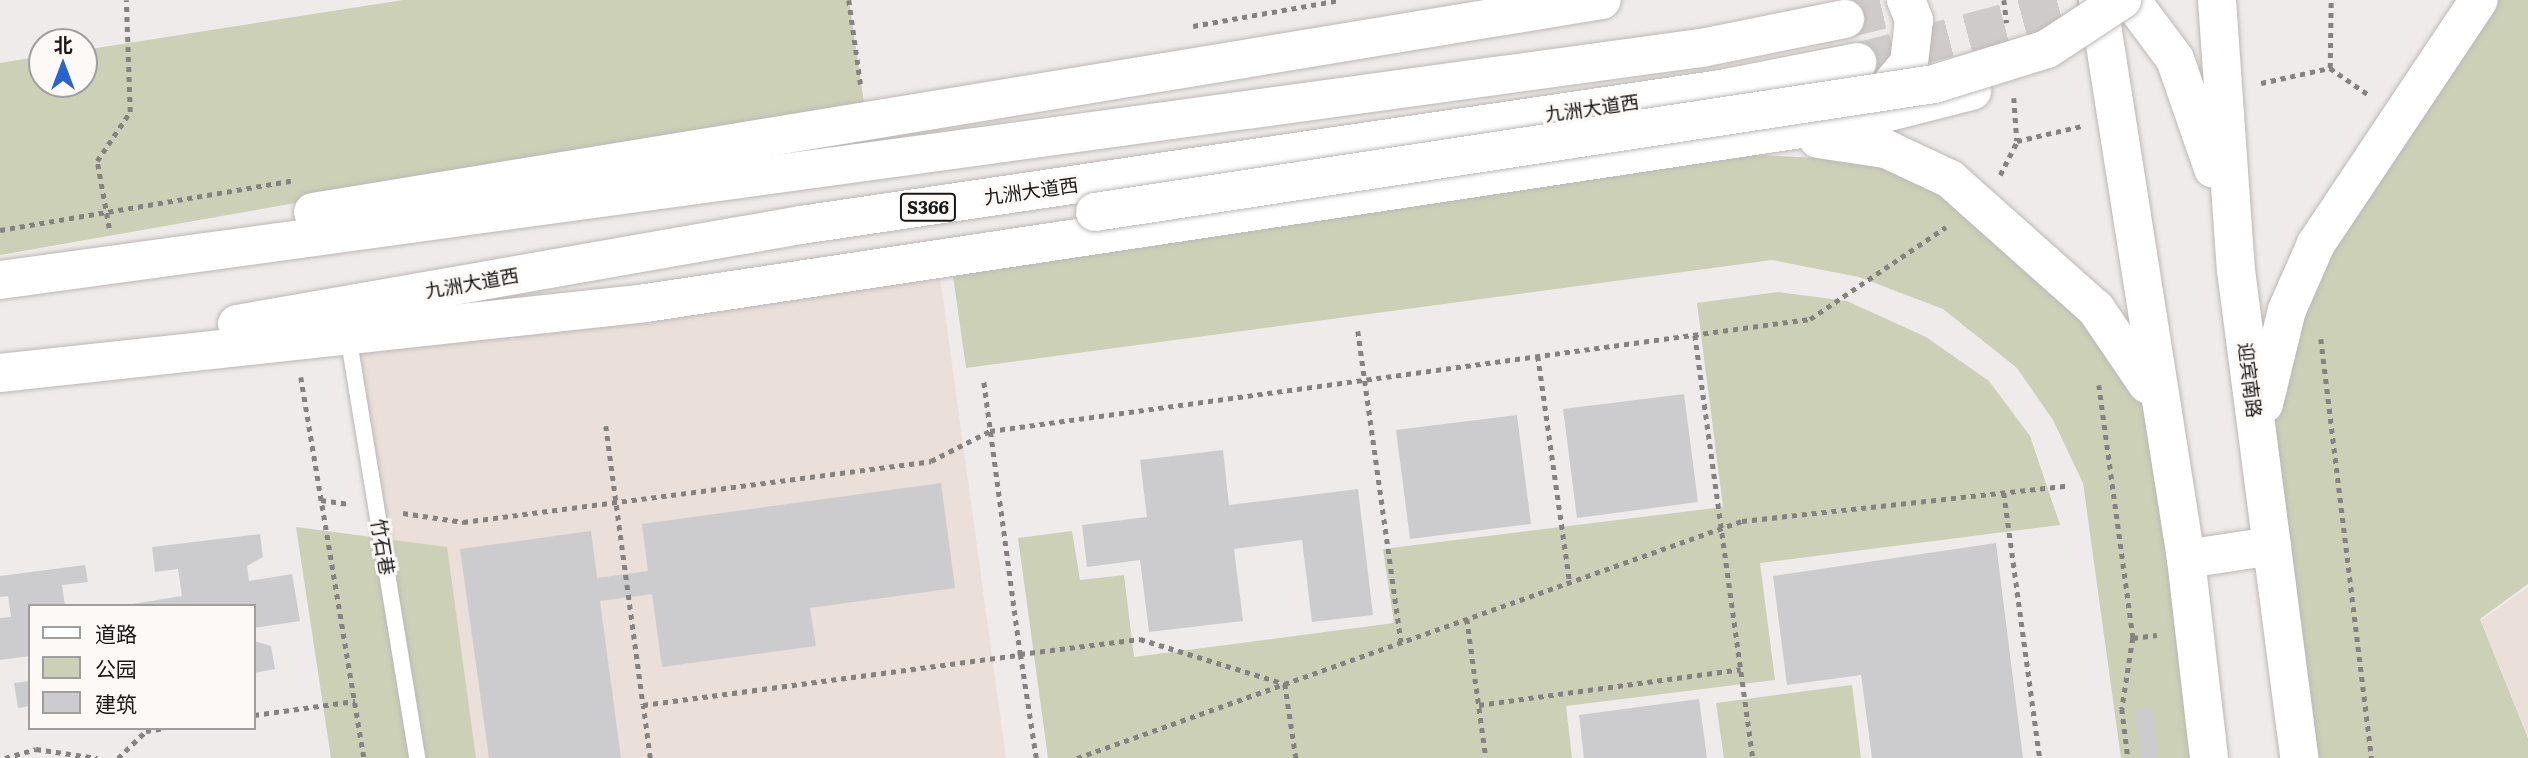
<!DOCTYPE html>
<meta charset="utf-8">
<style>
body{margin:0}
#map{position:relative;width:2528px;height:758px;overflow:hidden;background:#efebea;font-family:Literata,"Noto Sans SC",serif}
div>[style]{position:absolute}
[style*='--x']{left:calc(var(--x)*1px);top:calc(var(--y)*1px);width:calc(var(--w)*1px);rotate:calc(var(--a)*1deg)}
.built>*{inset:0;background:#eadfd9}
.green>*{inset:0;background:#ccd0b6}
.building>*{inset:0;background:#cccccf}
.primary-tunnel>*{height:38px;margin-top:-19px;transform-origin:0;background:repeating-linear-gradient(90deg,#cfcbca 0 38px,transparent 0 57px)}
.path>*{height:4.5px;margin-top:-2.25px;transform-origin:0;background:repeating-linear-gradient(90deg,#858281 0 5px,transparent 0 10px)}
.roads{filter:drop-shadow(0 0 2px #bbb8b6) drop-shadow(0 0 2px #bbb8b6)}
.service>*{height:16px;margin:-8px;padding:0 8px;transform-origin:8px;border-radius:8px;background:#fff}
.primary>*{height:38px;margin:-19px;padding:0 19px;transform-origin:19px;border-radius:19px;background:#fff}
.bridges{filter:drop-shadow(0 0 2px #bbb8b6) drop-shadow(0 0 2px #bbb8b6)}
.primary-bridge>*{height:38px;margin:-19px;padding:0 19px;transform-origin:19px;border-radius:19px;background:#fff}
span{translate:-50% -50%;white-space:nowrap;text-align:center;line-height:1.15;-webkit-text-stroke:6px #fcf9f7;paint-order:stroke}
.shield-label span{padding:2px 5px;background:#fcf9f7;border:2px solid;border-radius:5px;-webkit-text-stroke-width:0}
.shield-label{font-size:18px;color:#181716;font-weight:700}
.street-label{font-size:19px;color:#181716}
.legend{position:absolute;left:28px;top:604px;width:228px;height:126px;box-sizing:border-box;background:#fcf9f7;border:2px solid #a19f9d;margin:0;padding:9px 12px;list-style:none;font-size:21px;color:#181716}
.legend li{display:flex;align-items:center;gap:14px;height:35px}
.legend b{width:35px;border:2px solid #a19f9d}
.north{position:absolute;left:28px;top:28px;width:70px;height:70px;box-sizing:border-box;background:#fcf9f7;border:2px solid #a19f9d;border-radius:50%;rotate:0deg;font-size:19px;font-weight:700;line-height:28px;text-align:center;color:#181716}
.north::after{content:'';display:block;margin:auto;width:24px;height:32px;background:#2963d0;clip-path:polygon(50% 0,100% 100%,50% 72%,0 100%)}
</style>
<div id="map">
<div class="built">
<i style="clip-path:polygon(938px 262px,1006px 758px,417px 758px,349px 335px)"></i>
<i style="clip-path:polygon(2528px 587px,2528px 737px,2481px 620px)"></i>
</div>
<div class="green">
<i style="clip-path:polygon(403px 0,849px 0,864px 103px,0 255px,0 63px,42px 56px,42px 84px,84px 84px,84px 50px)"></i>
<i style="clip-path:polygon(2481px 0,2528px 0,2528px 584px,2480px 619px,2528px 738px,2528px 758px,2302px 758px,2275px 546px,2273px 364px,2290px 311px)"></i>
<i style="clip-path:polygon(1721px 153px,1859px 160px,1925px 182px,2112px 347px,2148px 411px,2193px 758px,2121px 758px,2083px 483px,2053px 420px,2017px 368px,1943px 309px,1859px 277px,1772px 260px,966px 368px,953px 276px)"></i>
<i style="clip-path:polygon(1778px 292px,1847px 301px,1926px 337px,1989px 381px,2030px 436px,2060px 525px,1760px 563px,1775px 680px,1566px 706px,1572px 758px,1048px 758px,1018px 538px,1072px 531px,1080px 580px,1124px 575px,1134px 657px,1394px 623px,1383px 549px,1723px 507px,1697px 303px)"></i>
<i style="clip-path:polygon(296px 527px,447px 547px,476px 758px,331px 758px)"></i>
<i style="clip-path:polygon(1852px 685px,1861px 758px,1724px 758px,1716px 703px)"></i>
</div>
<div class="building">
<i style="clip-path:polygon(1684px 394px,1698px 502px,1577px 518px,1563px 409px)"></i>
<i style="clip-path:polygon(1517px 415px,1531px 524px,1410px 539px,1396px 430px)"></i>
<i style="clip-path:polygon(1223px 450px,1229px 505px,1358px 489px,1373px 615px,1312px 622px,1302px 540px,1234px 549px,1243px 621px,1149px 632px,1140px 560px,1087px 567px,1082px 525px,1147px 517px,1140px 460px)"></i>
<i style="clip-path:polygon(941px 483px,955px 588px,810px 608px,816px 646px,662px 667px,652px 594px,600px 601px,621px 758px,489px 758px,460px 549px,591px 531px,597px 578px,648px 571px,642px 524px)"></i>
<i style="clip-path:polygon(260px 534px,263px 557px,247px 566px,249px 581px,292px 574px,300px 621px,254px 628px,254px 606px,120px 606px,182px 596px,178px 569px,155px 572px,152px 547px)"></i>
<i style="clip-path:polygon(1996px 543px,2023px 758px,1872px 758px,1861px 675px,1787px 685px,1773px 576px)"></i>
<i style="clip-path:polygon(85px 565px,88px 582px,62px 585px,65px 606px,30px 606px,30px 656px,0 660px,0 618px,11px 617px,8px 596px,0 597px,0 576px)"></i>
<i style="clip-path:polygon(254px 641px,271px 646px,275px 669px,254px 673px)"></i>
<i style="clip-path:polygon(30px 681px,30px 706px,18px 708px,14px 683px)"></i>
<i style="clip-path:polygon(1699px 699px,1707px 758px,1584px 758px,1579px 715px)"></i>
<i style="clip-path:polygon(2152px 708px,2158px 758px,2141px 758px,2135px 711px)"></i>
</div>
<div class="primary-tunnel">
<i style="--x:1845;--y:19;--w:80;--a:-13.7"></i>
<i style="--x:1857;--y:62;--w:243;--a:-14.8"></i>
</div>
<div class="path">
<i style="--x:849;--y:0;--w:87;--a:82.1"></i>
<i style="--x:2004;--y:0;--w:23;--a:83"></i>
<i style="--x:1193;--y:26;--w:149;--a:-10"></i>
<i style="--x:2330;--y:68;--w:47;--a:34.7"></i>
<i style="--x:2261;--y:83;--w:71;--a:-12.3"></i>
<i style="--x:2330;--y:68;--w:68;--a:-89.2"></i>
<i style="--x:2014;--y:98;--w:43;--a:86"></i>
<i style="--x:2017;--y:141;--w:67;--a:-13"></i>
<i style="--x:2000;--y:175;--w:38;--a:-63"></i>
<i style="--x:109;--y:228;--w:68;--a:-100.2"></i>
<i style="--x:97;--y:161;--w:59;--a:-56"></i>
<i style="--x:130;--y:112;--w:112;--a:-92"></i>
<i style="--x:0;--y:230;--w:295;--a:-9.6"></i>
<i style="--x:1358;--y:331;--w:314;--a:82.1"></i>
<i style="--x:1695;--y:335;--w:427;--a:82.2"></i>
<i style="--x:2321;--y:339;--w:422;--a:83.1"></i>
<i style="--x:1538;--y:356;--w:229;--a:82"></i>
<i style="--x:301;--y:377;--w:386;--a:80.6"></i>
<i style="--x:2099;--y:385;--w:255;--a:82.3"></i>
<i style="--x:2133;--y:638;--w:72;--a:98.8"></i>
<i style="--x:2122;--y:709;--w:49;--a:83"></i>
<i style="--x:606;--y:426;--w:281;--a:82.4"></i>
<i style="--x:2004;--y:493;--w:267;--a:82.3"></i>
<i style="--x:321;--y:500;--w:29;--a:8"></i>
<i style="--x:403;--y:513;--w:61;--a:8.5"></i>
<i style="--x:463;--y:522;--w:472;--a:-7.4"></i>
<i style="--x:931;--y:461;--w:66;--a:-27"></i>
<i style="--x:990;--y:431;--w:828;--a:-7.78"></i>
<i style="--x:1810;--y:319;--w:164;--a:-34.1"></i>
<i style="--x:1467;--y:619;--w:140;--a:82.2"></i>
<i style="--x:2133;--y:638;--w:24;--a:-7"></i>
<i style="--x:1479;--y:705;--w:264;--a:-7.8"></i>
<i style="--x:254;--y:715;--w:102;--a:-7.9"></i>
<i style="--x:5;--y:758;--w:32;--a:-16"></i>
<i style="--x:36;--y:749;--w:62;--a:8.4"></i>
<i style="--x:118;--y:758;--w:39;--a:-44"></i>
<i style="--x:146;--y:731;--w:19;--a:-9"></i>
<i style="--x:650;--y:758;--w:53;--a:-97.5"></i>
<i style="--x:643;--y:705;--w:380;--a:-7.6"></i>
<i style="--x:1020;--y:655;--w:279;--a:-97.6"></i>
<i style="--x:1036;--y:758;--w:105;--a:-98.7"></i>
<i style="--x:1020;--y:654;--w:121;--a:-7.1"></i>
<i style="--x:1140;--y:639;--w:152;--a:17.2"></i>
<i style="--x:1285;--y:684;--w:75;--a:81.5"></i>
<i style="--x:1077;--y:758;--w:706;--a:-19.62"></i>
<i style="--x:1742;--y:521;--w:326;--a:-6.2"></i>
</div>
<div class="roads">
<div class="service">
<i style="--x:348;--y:335;--w:429;--a:80.7"></i>
</div>
<div class="primary">
<i style="--x:2098;--y:0;--w:566;--a:81.05"></i>
<i style="--x:2186;--y:559;--w:200;--a:83.4"></i>
<i style="--x:2131;--y:0;--w:74;--a:53.3"></i>
<i style="--x:2175;--y:59;--w:116;--a:70.9"></i>
<i style="--x:2217;--y:0;--w:271;--a:86"></i>
<i style="--x:2236;--y:270;--w:492;--a:82.6"></i>
<i style="--x:1872;--y:107;--w:57;--a:-49.9"></i>
<i style="--x:1909;--y:63;--w:43;--a:-83.4"></i>
<i style="--x:1914;--y:20;--w:22;--a:-112"></i>
<i style="--x:1818;--y:139;--w:69;--a:8.4"></i>
<i style="--x:1886;--y:149;--w:71;--a:25.1"></i>
<i style="--x:1950;--y:179;--w:195;--a:41.7"></i>
<i style="--x:2096;--y:309;--w:91;--a:55.8"></i>
<i style="--x:313;--y:212;--w:1306;--a:-9.34"></i>
<i style="--x:0;--y:280;--w:1717;--a:-7.77"></i>
<i style="--x:1701;--y:48;--w:147;--a:-11.4"></i>
<i style="--x:237;--y:324;--w:573;--a:-9.96"></i>
<i style="--x:801;--y:225;--w:930;--a:-8.41"></i>
<i style="--x:1721;--y:89;--w:139;--a:-11.2"></i>
<i style="--x:0;--y:373;--w:650;--a:-6.18"></i>
<i style="--x:646;--y:303;--w:1222;--a:-8.57"></i>
<i style="--x:1854;--y:121;--w:122;--a:-14.3"></i>
<i style="--x:2264;--y:404;--w:97;--a:-76.3"></i>
<i style="--x:2287;--y:310;--w:72;--a:-66.3"></i>
<i style="--x:2316;--y:244;--w:293;--a:-56.3"></i>
<i style="--x:2186;--y:559;--w:87;--a:-8.6"></i>
</div>
</div>
<div class="bridges">
<div class="primary-bridge">
<i style="--x:1095;--y:212;--w:849;--a:-8.67"></i>
<i style="--x:1934;--y:84;--w:118;--a:-17.2"></i>
<i style="--x:2047;--y:49;--w:90;--a:-33.2"></i>
</div>
</div>
<div class="shield-label">
<span style="left:928px;top:207px">S366</span>
</div>
<div class="street-label">
<span style="left:1592px;top:108px;rotate:-8deg">九洲大道西</span>
<span style="left:1031px;top:191px;rotate:-8deg">九洲大道西</span>
<span style="left:472px;top:283px;rotate:-10deg">九洲大道西</span>
<span style="left:2250px;top:380px;rotate:83deg">迎宾南路</span>
<span style="left:383px;top:547px;rotate:81deg">竹石巷</span>
</div>
<ul class="legend">
<li><b style="height:9px;background:#fff"></b>道路</li>
<li><b style="height:19px;background:#ccd0b6"></b>公园</li>
<li><b style="height:19px;background:#cccccf"></b>建筑</li>
</ul>
<div class="north">北</div>
</div>
